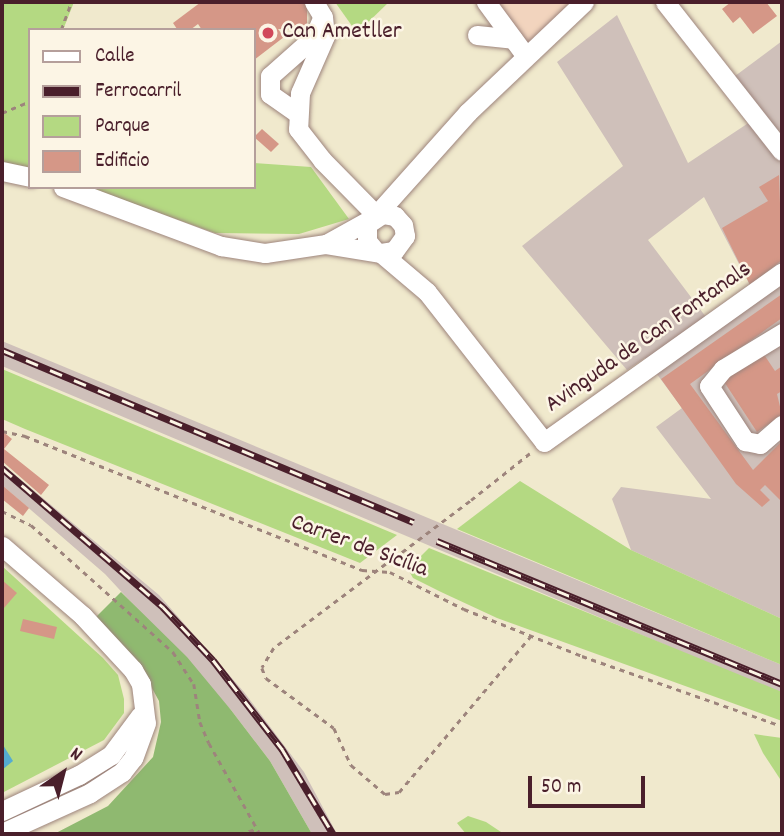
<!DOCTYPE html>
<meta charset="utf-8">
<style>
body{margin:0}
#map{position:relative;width:784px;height:836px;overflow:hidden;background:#f0e9cd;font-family:Dekko,sans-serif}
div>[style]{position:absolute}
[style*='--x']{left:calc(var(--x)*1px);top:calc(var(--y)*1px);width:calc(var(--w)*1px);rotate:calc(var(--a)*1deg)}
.built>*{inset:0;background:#f2d4be}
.industrial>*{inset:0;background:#cfc0ba}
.green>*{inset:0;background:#b4d982}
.forest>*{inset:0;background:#8fb970}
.water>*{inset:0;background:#55abd1}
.building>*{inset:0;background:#d59787}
.path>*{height:2.5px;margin-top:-1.25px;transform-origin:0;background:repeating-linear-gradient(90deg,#9d847c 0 5px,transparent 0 10px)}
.roads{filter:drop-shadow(0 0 2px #9d847c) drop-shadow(0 0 2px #9d847c)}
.minor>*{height:19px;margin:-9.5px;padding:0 9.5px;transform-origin:9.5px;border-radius:9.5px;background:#fff}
.rail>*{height:7px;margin-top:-3.5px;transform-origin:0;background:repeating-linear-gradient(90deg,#fcf5e5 0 13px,#4a1f2b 0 26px);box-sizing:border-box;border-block:2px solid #4a1f2b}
.path-bridge>*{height:2.5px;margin-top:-1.25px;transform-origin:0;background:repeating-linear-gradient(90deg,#9d847c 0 5px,transparent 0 10px)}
.dots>*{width:19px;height:19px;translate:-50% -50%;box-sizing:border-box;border:4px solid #fcf5e5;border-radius:50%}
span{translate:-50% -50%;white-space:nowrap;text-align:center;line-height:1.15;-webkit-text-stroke:5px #fcf5e5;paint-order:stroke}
.poi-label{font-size:24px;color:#4a1f2b}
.left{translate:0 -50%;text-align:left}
.street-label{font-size:24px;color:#4a1f2b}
.frame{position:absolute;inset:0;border:4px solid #4a1f2b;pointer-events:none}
.legend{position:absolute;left:28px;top:28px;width:228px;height:161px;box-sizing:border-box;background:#fcf5e5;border:2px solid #b59f9b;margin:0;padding:9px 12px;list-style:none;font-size:21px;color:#4a1f2b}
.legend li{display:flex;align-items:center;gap:14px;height:35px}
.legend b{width:35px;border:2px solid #b59f9b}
.north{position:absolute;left:28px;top:738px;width:70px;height:70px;-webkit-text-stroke:5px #fcf5e5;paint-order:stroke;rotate:35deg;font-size:19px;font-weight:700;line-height:28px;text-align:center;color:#4a1f2b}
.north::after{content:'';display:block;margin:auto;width:24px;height:32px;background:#4a1f2b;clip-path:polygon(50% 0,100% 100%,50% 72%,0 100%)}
.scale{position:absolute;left:528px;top:776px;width:117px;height:32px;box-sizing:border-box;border:4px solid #4a1f2b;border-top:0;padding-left:9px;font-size:21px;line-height:24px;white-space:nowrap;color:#4a1f2b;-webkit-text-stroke:5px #fcf5e5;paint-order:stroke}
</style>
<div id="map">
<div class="built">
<i style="clip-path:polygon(478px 2px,584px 2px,533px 46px)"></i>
</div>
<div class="industrial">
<i style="clip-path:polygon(evenodd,617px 15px,688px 163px,756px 118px,727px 82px,782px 41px,782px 619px,631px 550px,612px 499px,621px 487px,711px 499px,656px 427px,682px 408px,645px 358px,627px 370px,522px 246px,623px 166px,557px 62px,617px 15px,704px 197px,750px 285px,712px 325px,648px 240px,704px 197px)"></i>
<i style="clip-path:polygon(2px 341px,782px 665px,782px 694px,2px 366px)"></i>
<i style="clip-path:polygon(2px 464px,159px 595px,244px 692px,304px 772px,337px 834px,312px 834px,270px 761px,231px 710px,105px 574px,2px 485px)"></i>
</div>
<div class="green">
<i style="clip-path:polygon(2px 2px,74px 2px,63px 30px,30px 30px,30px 169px,2px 162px)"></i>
<i style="clip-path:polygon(335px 2px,389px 2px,357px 33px)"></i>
<i style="clip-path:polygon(254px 163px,311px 167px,349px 219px,299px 234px,215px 233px,86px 187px,254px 187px)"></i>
<i style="clip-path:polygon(2px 369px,121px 419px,397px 535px,360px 563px,25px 429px,2px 419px)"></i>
<i style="clip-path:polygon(520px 481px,631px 550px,782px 619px,782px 665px,457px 529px)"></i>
<i style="clip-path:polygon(429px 548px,782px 692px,782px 721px,497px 618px,441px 592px,413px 578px,408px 569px)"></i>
<i style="clip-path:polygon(2px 566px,103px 658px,118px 675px,124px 699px,124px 713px,104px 740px,2px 793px)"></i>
<i style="clip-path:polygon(754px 734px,782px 738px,782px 782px,763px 753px)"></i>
<i style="clip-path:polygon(468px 816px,486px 822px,504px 834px,466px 834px,457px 823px)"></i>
</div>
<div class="forest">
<i style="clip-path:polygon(121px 592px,187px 657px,231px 710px,270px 761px,312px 834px,54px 834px,108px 806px,153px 757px,161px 722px,159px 701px,136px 659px,96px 617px)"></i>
</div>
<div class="water">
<i style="clip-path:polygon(3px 745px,13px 761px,2px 770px,2px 746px)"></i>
</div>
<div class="building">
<i style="clip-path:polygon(201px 2px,307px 2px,307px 30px,278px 29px,284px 37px,254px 60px,254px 30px,202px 30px,198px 24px,190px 30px,177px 29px,173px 23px)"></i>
<i style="clip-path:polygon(731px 2px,766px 2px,777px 16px,753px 34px,740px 17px,733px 23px,722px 9px)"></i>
<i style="clip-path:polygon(262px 129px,279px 144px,271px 152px,254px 137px)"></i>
<i style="clip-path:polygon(779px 175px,782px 260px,750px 285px,722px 228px,768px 201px,759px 187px)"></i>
<i style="clip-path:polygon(782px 294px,782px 318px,690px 384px,753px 470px,782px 441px,782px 502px,765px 485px,760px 490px,770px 500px,762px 507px,736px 484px,661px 379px)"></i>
<i style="clip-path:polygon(761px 350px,775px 371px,782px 366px,782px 391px,777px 394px,782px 415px,757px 432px,721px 377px)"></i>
<i style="clip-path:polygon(2px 431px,12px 439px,4px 449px,49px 485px,41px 495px,2px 461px)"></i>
<i style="clip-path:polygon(2px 485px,29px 508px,23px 516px,2px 499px)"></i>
<i style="clip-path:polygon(2px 580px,17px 593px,4px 608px,2px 606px)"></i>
<i style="clip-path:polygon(23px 619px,57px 627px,54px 639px,20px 631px)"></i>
</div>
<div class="path">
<i style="--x:61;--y:30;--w:30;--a:-70"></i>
<i style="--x:2;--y:113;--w:30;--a:-23"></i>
<i style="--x:2;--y:431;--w:24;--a:12"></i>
<i style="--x:25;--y:436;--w:363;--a:21.7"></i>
<i style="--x:362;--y:570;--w:28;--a:4"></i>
<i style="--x:390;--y:572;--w:83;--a:26.6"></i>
<i style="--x:464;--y:609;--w:127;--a:21.7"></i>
<i style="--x:582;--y:656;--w:212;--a:19.3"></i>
<i style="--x:471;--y:500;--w:75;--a:-38.5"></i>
<i style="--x:2;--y:511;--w:32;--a:26"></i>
<i style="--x:31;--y:525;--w:191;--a:41.8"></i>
<i style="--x:173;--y:652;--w:38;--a:57"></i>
<i style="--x:194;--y:684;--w:38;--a:81"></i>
<i style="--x:200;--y:722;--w:23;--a:67"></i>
<i style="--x:209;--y:743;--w:104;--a:60.7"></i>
<i style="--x:394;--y:558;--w:150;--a:143.1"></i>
<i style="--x:274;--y:648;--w:23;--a:121"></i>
<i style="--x:262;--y:668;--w:11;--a:68"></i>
<i style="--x:266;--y:678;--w:84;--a:36.3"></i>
<i style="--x:334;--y:728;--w:41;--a:65.3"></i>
<i style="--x:351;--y:765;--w:45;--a:40.5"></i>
<i style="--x:385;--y:794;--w:14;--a:-8"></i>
<i style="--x:399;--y:792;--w:204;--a:-49.8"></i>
<i style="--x:239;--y:834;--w:19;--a:-16"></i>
</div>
<div class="roads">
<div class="minor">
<i style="--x:314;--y:2;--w:17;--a:59"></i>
<i style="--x:323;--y:17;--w:19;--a:84"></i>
<i style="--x:325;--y:36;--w:62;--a:113.7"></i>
<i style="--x:300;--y:93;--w:36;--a:93"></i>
<i style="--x:298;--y:129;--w:39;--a:52"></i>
<i style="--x:322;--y:160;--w:77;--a:45.5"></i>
<i style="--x:486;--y:2;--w:66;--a:53.7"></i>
<i style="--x:665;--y:2;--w:189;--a:51.9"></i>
<i style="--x:477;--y:35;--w:36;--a:6"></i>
<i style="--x:297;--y:113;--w:33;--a:-145"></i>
<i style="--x:270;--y:94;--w:18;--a:-90"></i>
<i style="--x:270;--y:76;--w:59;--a:-41.6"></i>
<i style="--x:314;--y:37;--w:21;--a:-67"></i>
<i style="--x:2;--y:171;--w:29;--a:12"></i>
<i style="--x:63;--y:187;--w:169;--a:20.5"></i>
<i style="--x:221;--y:246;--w:45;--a:9"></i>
<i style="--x:265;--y:253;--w:62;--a:-8.4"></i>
<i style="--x:326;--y:244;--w:51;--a:-29.1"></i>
<i style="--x:376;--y:215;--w:138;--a:-48.2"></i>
<i style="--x:468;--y:112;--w:160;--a:-43.5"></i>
<i style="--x:326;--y:244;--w:56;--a:9.3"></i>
<i style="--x:381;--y:253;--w:13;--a:-9"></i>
<i style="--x:394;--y:251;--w:19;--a:-54"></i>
<i style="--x:405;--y:236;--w:11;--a:-100"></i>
<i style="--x:403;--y:225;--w:12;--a:-132"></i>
<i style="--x:395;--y:216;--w:13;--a:-171"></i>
<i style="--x:382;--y:214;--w:18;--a:146"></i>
<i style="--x:367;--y:224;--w:17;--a:90"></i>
<i style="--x:367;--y:241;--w:13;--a:51"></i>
<i style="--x:381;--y:253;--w:60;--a:40.3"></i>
<i style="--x:427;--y:292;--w:190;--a:52"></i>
<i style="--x:544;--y:442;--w:292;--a:-35.5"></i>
<i style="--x:782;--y:333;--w:69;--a:148.6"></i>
<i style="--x:723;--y:369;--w:22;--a:129"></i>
<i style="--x:709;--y:386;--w:66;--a:56.8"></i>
<i style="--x:745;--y:441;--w:15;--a:11"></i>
<i style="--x:760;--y:444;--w:29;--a:-41"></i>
<i style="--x:2;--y:546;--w:107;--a:40.8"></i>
<i style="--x:83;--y:616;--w:74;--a:47.2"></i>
<i style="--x:133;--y:670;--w:16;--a:60"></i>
<i style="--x:141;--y:684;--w:39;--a:83"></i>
<i style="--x:146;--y:723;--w:37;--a:110"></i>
<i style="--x:133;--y:758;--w:18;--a:128"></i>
<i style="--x:122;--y:772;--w:38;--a:147"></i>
<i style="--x:90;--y:793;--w:97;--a:155.6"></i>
<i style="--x:2;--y:811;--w:85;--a:-25.1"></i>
<i style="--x:79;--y:775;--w:38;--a:-32"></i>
<i style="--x:111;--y:755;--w:49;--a:-53.4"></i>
</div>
</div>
<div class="rail">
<i style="--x:2;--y:350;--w:446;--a:22.7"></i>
<i style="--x:2;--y:468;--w:213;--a:40.8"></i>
<i style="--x:163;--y:607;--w:73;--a:46.7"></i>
<i style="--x:213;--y:660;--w:113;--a:52.2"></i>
<i style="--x:282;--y:749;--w:99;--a:59"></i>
<i style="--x:437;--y:541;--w:373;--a:22.5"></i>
</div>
<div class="path-bridge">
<i style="--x:394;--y:558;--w:96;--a:-37"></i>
</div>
<div class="dots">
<i style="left:268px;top:33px;background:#d1495b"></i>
</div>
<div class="poi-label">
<span class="left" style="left:282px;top:33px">Can Ametller</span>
</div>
<div class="street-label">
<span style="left:649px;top:338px;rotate:-35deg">Avinguda de Can Fontanals</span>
<span style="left:359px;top:547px;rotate:20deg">Carrer de Sicília</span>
</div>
<div class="frame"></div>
<ul class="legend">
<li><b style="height:9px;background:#fff"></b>Calle</li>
<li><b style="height:9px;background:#4a1f2b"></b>Ferrocarril</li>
<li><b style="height:19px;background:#b4d982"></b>Parque</li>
<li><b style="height:19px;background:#d59787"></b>Edificio</li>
</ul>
<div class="north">N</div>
<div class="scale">50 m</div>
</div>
